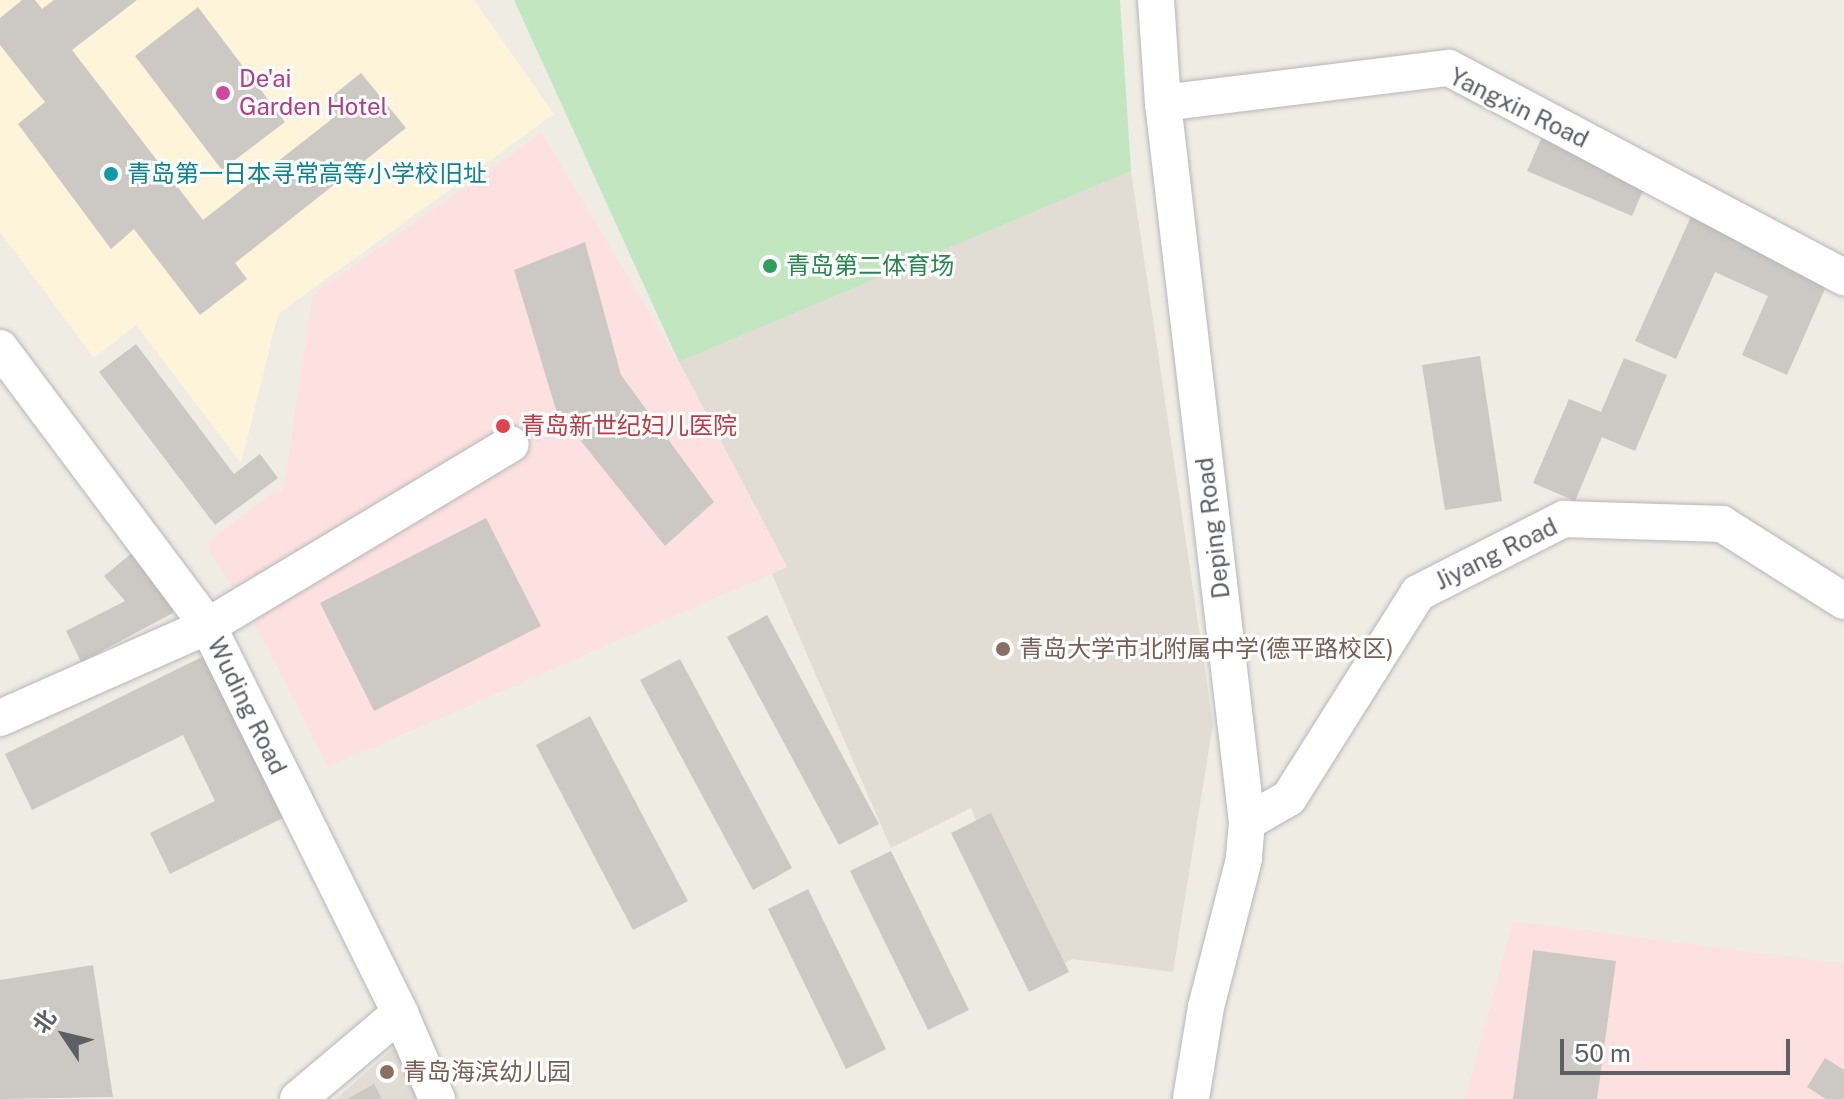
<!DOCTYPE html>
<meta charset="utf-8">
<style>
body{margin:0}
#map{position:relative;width:1844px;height:1099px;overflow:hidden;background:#efece4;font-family:"Public Sans","Noto Sans SC",sans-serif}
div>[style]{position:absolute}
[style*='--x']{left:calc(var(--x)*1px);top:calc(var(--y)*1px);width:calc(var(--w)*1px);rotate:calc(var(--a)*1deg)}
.commercial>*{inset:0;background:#fef4d9}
.education>*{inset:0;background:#e1ddd5}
.medical>*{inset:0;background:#fce1e0}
.green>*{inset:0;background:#c2e6c0}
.building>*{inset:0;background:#ccc8c3}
.roads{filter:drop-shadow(0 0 2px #b4b7bb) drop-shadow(0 0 2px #b4b7bb)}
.minor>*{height:36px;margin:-18px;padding:0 18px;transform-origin:18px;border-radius:18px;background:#fff}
.dots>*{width:22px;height:22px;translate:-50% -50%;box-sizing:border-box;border:4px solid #fff;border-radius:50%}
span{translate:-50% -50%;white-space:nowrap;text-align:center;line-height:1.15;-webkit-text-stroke:6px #fff;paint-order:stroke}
.hotel-label{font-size:24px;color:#b23c85}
.left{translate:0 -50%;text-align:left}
.street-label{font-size:24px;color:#5c6065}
.culture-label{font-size:24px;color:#0d838f}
.leisure-label{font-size:24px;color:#27864d}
.health-label{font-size:24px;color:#be3a42}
.education-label{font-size:24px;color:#785e54}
.north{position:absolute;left:24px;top:995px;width:80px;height:80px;-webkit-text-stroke:6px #fff;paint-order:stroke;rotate:305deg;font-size:22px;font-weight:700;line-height:32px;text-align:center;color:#5c6065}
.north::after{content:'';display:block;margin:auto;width:28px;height:36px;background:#5c6065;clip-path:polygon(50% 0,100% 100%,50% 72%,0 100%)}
.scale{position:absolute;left:1560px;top:1039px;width:230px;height:36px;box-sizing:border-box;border:4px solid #5c6065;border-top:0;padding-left:10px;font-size:24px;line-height:28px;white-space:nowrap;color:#5c6065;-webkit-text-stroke:6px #fff;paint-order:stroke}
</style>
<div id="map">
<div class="commercial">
<i style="clip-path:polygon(0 0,474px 0,554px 114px,278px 314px,241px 463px,136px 325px,94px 358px,0 232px)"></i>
</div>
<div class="education">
<i style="clip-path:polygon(1131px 171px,1213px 724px,1173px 972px,1072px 959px,1040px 980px,971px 808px,891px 848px,772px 574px,787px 567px,679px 362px)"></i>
<i style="clip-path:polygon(397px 1045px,421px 1099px,336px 1099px)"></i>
</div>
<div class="medical">
<i style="clip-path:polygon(542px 133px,679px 362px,787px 567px,328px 767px,262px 637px,206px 544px,269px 495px,283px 491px,313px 294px)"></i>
<i style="clip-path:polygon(1513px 921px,1844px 964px,1844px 1099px,1465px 1099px)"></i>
</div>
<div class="green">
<i style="clip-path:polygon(514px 0,1120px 0,1131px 171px,679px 362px)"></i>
</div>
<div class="building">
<i style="clip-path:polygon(22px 0,35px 0,42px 9px,54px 0,137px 0,72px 50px,203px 220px,337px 115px,327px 100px,361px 73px,406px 128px,235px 263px,247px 279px,200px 315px,134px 229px,111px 249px,18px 124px,45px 102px,0 45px,0 18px)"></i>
<i style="clip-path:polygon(198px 7px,285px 122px,222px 170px,135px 56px)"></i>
<i style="clip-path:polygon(1545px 130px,1650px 175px,1632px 216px,1527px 171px)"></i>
<i style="clip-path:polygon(1694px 210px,1832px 273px,1787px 375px,1742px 355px,1768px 296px,1715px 272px,1676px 359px,1635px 341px)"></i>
<i style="clip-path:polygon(585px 242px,621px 375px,714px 502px,665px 546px,556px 410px,514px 270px)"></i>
<i style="clip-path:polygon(136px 344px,234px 474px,260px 454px,278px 478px,215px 525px,99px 372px)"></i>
<i style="clip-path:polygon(1480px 356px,1502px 501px,1445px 510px,1422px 365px)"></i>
<i style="clip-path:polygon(1624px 358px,1667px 375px,1635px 451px,1602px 437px,1575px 501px,1533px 483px,1569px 399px,1601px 412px)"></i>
<i style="clip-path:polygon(486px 518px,541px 626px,374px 711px,320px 603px)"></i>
<i style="clip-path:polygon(132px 553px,172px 602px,173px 613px,81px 662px,66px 631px,125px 601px,104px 576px)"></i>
<i style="clip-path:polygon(767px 615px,879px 824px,839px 845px,727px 637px)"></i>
<i style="clip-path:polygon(212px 652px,291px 814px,170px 874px,150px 833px,215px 801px,183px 735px,32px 810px,5px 754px)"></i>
<i style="clip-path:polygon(680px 659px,792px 868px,753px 890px,640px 680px)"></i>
<i style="clip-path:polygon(590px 716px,688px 901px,633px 930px,536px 745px)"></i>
<i style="clip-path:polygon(991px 813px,1069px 972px,1029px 992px,951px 833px)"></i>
<i style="clip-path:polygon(891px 851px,969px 1010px,928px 1030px,850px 871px)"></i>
<i style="clip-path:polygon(808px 889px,886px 1049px,846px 1069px,768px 909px)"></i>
<i style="clip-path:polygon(1533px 950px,1616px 961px,1597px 1099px,1513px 1099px)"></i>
<i style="clip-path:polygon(93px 965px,113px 1097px,0 1099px,0 980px)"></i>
<i style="clip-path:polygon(1825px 1058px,1844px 1070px,1844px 1099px,1826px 1099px,1807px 1087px)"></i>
<i style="clip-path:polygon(374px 1084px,382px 1099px,347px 1099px)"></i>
</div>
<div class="roads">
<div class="minor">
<i style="--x:1156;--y:0;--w:103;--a:86.1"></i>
<i style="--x:1163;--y:103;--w:724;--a:83.34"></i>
<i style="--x:1247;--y:822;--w:37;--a:95"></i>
<i style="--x:1244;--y:859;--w:153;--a:104.4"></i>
<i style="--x:1206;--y:1007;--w:93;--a:99.3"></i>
<i style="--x:1163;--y:103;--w:288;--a:-7"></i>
<i style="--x:1449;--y:68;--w:447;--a:27.9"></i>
<i style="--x:0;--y:348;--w:347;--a:53.2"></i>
<i style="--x:208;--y:626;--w:432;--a:63.6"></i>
<i style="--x:400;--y:1013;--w:94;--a:66.7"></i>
<i style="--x:0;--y:718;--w:227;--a:-23.9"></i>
<i style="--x:208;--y:626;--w:353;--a:-31"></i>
<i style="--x:1247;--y:822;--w:48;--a:-29.7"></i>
<i style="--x:1289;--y:798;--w:242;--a:-57.8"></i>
<i style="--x:1418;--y:593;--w:164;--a:-26.9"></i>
<i style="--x:1564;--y:519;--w:158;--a:1.8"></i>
<i style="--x:1722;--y:524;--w:144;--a:32.3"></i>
<i style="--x:298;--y:1099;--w:133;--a:-40.1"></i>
</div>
</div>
<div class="dots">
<i style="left:223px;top:93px;background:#d1479c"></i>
<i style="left:111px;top:174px;background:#0f9aa8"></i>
<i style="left:770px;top:266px;background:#2e9e5b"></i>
<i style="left:503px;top:426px;background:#e0444e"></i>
<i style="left:1003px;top:649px;background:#8d6e63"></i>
<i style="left:387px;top:1072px;background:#8d6e63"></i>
</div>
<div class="hotel-label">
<span class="left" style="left:239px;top:93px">De'ai<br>Garden Hotel</span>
</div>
<div class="street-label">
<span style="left:1519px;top:108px;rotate:26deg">Yangxin Road</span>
<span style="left:1213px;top:528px;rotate:-97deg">Deping Road</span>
<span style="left:1496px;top:554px;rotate:-26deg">Jiyang Road</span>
<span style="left:247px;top:706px;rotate:64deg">Wuding Road</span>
</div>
<div class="culture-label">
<span class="left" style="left:127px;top:174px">青岛第一日本寻常高等小学校旧址</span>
</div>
<div class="leisure-label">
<span class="left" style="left:786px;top:266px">青岛第二体育场</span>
</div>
<div class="health-label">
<span class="left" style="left:521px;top:426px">青岛新世纪妇儿医院</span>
</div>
<div class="education-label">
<span class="left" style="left:1019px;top:649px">青岛大学市北附属中学(德平路校区)</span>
<span class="left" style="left:403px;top:1072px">青岛海滨幼儿园</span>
</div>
<div class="north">北</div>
<div class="scale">50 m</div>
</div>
